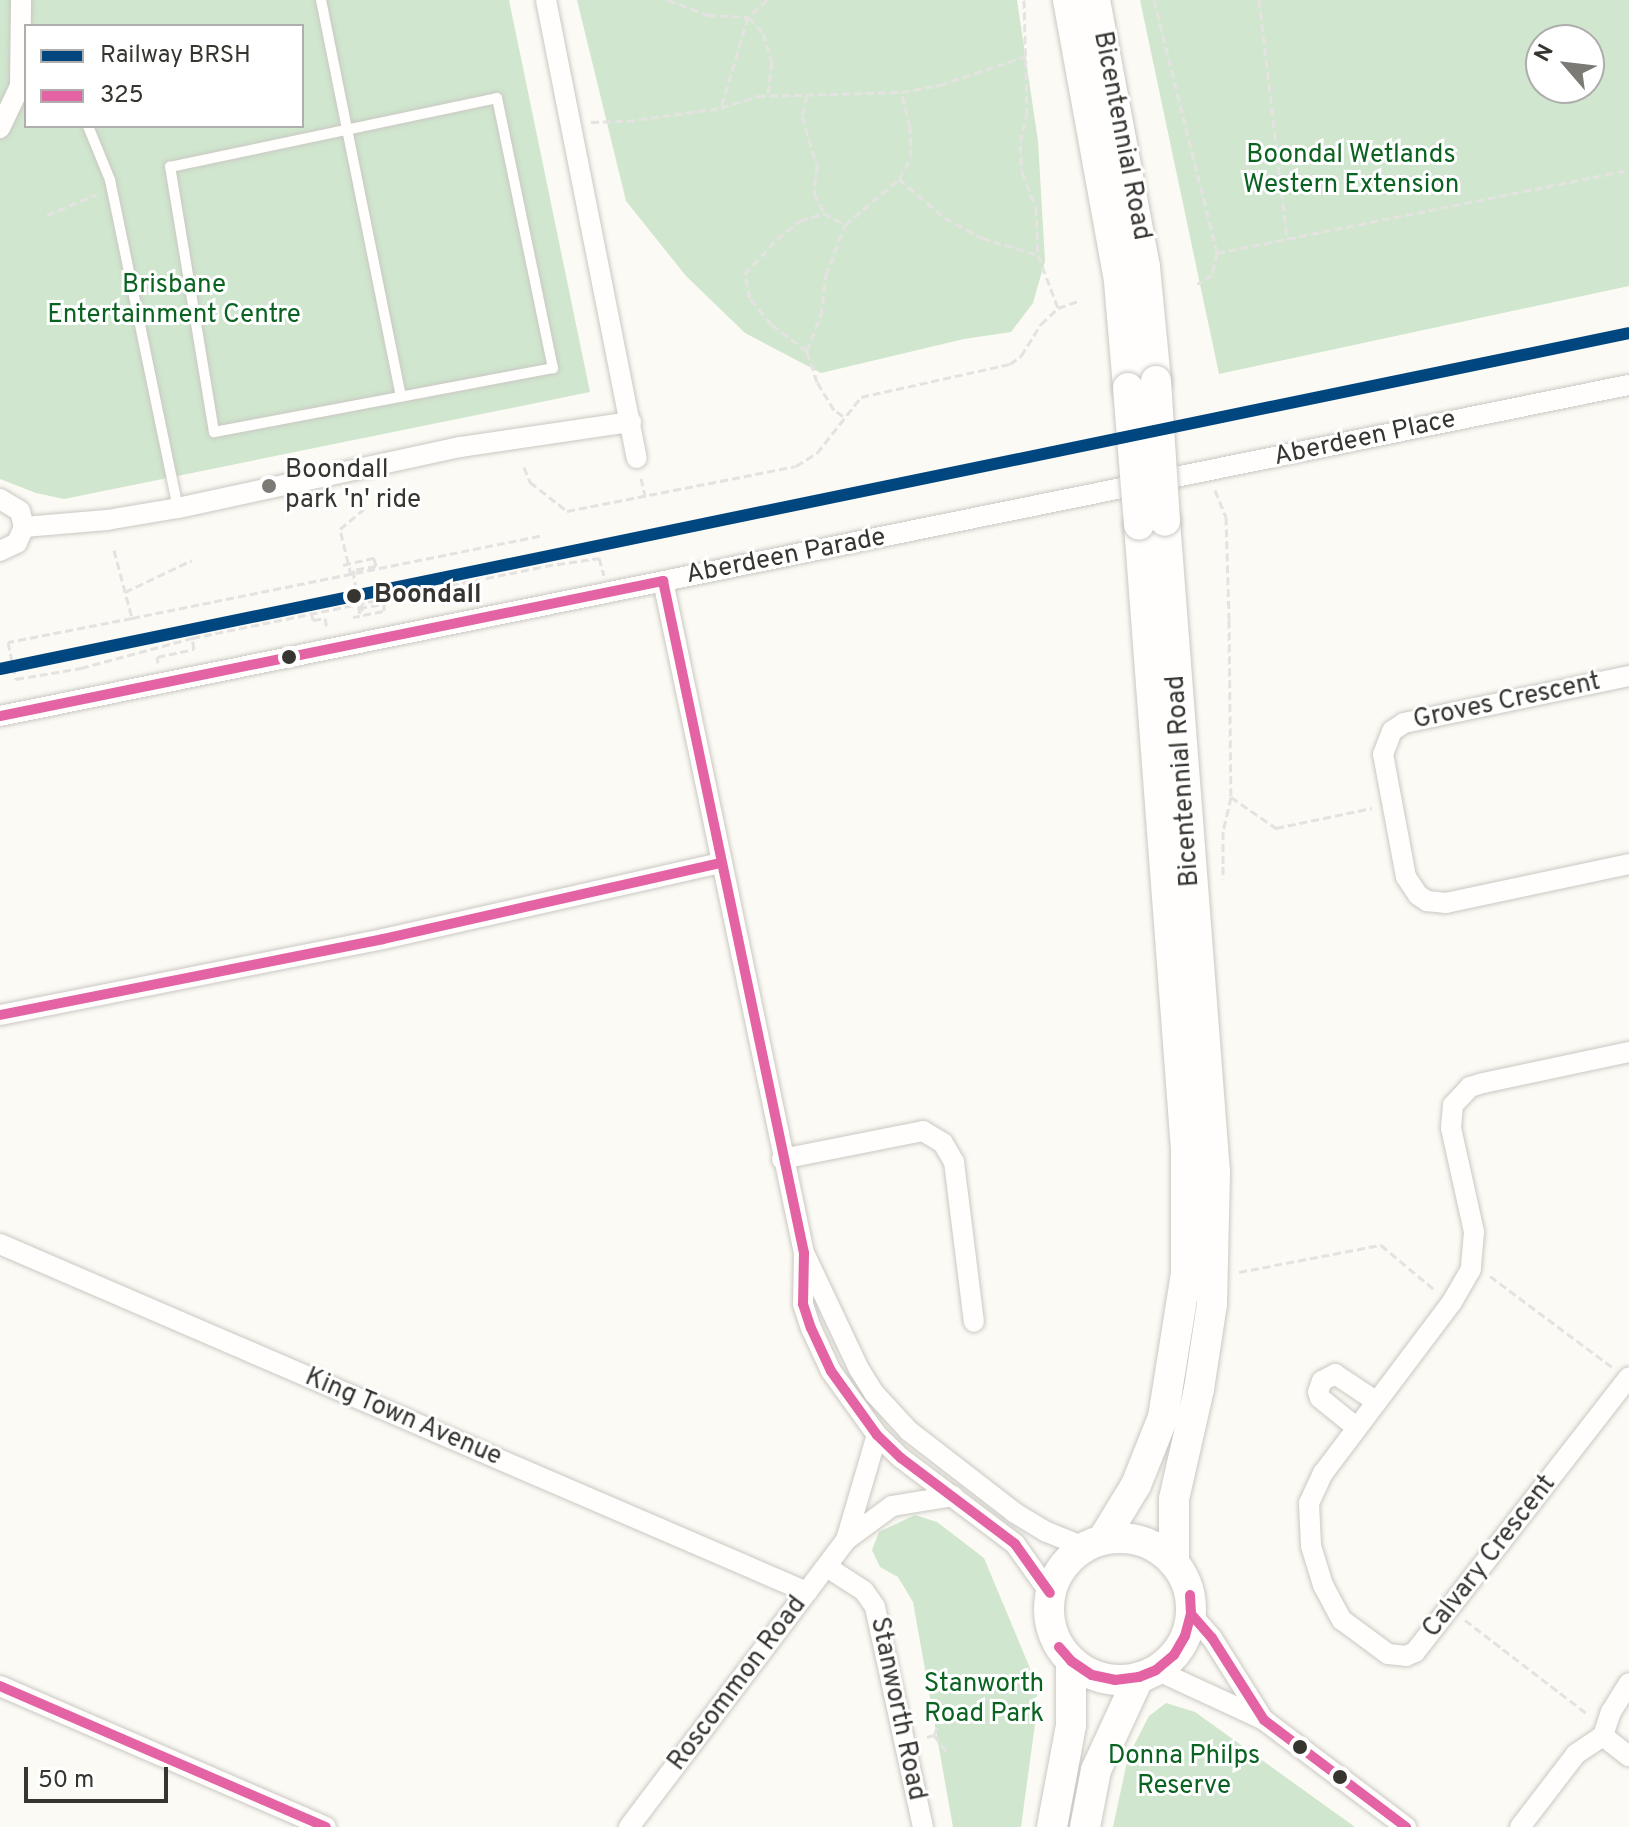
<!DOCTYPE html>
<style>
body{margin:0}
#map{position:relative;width:1629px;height:1827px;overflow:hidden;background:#fcfaf4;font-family:Overpass,sans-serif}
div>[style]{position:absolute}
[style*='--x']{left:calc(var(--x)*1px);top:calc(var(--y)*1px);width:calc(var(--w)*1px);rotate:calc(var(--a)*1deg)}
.green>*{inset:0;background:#d0e6ce}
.path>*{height:3px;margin-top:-1.5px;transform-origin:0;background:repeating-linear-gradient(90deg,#e4e3e1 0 8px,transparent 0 12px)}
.roads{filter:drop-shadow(0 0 2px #c9c8c3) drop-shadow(0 0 2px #c9c8c3)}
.service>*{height:10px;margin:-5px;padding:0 5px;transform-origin:5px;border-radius:5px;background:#fffefd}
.minor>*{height:20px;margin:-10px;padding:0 10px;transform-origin:10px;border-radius:10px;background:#fffefd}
.secondary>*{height:30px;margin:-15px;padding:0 15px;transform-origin:15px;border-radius:15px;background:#fffefd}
.secondary>.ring{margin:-15px;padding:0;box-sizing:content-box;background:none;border:30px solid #fffefd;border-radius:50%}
.path-bridge>*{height:3px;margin-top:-1.5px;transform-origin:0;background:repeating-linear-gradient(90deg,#e4e3e1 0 8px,transparent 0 12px)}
.bridges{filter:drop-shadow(0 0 2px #c9c8c3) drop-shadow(0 0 2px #c9c8c3)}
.secondary-bridge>*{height:30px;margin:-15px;padding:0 15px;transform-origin:15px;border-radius:15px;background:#fffefd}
.bus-1>*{height:10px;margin:-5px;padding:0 5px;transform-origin:5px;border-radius:5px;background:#e463a4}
.rail-1>*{height:12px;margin:-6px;padding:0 6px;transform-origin:6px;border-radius:6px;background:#00467f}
.dots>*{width:22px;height:22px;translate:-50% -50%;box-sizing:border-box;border:4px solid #fff;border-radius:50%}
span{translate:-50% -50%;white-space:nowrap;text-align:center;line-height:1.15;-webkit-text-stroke:6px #fff;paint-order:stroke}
.street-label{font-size:26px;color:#363530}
.park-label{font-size:26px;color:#0a6320}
.poi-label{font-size:26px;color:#363530}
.left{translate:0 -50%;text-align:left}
.stop-label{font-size:26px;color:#363530;font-weight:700}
.legend{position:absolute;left:24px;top:24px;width:280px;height:104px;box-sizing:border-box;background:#fff;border:2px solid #afaeac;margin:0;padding:10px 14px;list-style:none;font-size:24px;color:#363530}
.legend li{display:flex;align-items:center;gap:16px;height:40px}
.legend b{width:40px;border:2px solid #afaeac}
.north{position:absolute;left:1525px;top:24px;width:80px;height:80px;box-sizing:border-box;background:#fff;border:2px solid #afaeac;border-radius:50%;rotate:298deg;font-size:22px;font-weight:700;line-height:32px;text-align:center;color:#363530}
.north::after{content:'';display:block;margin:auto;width:28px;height:36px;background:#7b7a75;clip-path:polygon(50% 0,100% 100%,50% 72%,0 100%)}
.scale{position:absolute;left:24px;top:1767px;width:144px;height:36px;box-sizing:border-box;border:4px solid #363530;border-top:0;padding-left:10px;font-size:24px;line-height:28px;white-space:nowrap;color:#363530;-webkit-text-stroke:6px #fff;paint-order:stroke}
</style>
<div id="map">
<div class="green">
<i style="clip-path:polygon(evenodd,0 0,509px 0,590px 392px,64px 499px,36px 493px,0 479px,0 0,26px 26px,302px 26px,302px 126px,26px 126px,26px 26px)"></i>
<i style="clip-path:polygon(577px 0,1017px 0,1038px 141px,1045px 261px,1033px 303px,1011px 332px,964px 339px,821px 373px,745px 333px,686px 276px,626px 201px)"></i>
<i style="clip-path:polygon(evenodd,1140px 0,1629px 0,1629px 286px,1219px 374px,1140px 0,1589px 40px,1589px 88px,1541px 88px,1541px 40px,1589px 40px)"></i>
<i style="clip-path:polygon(915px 1515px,937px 1522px,984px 1558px,1034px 1678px,1038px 1702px,1021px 1827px,953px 1827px,913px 1602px,898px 1577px,880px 1567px,872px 1550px,879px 1532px)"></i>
<i style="clip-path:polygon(1166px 1703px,1195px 1712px,1355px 1827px,1113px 1827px,1128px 1757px,1149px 1716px)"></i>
</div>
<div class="path">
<i style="--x:668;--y:0;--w:43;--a:20.6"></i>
<i style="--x:708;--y:15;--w:40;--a:2.9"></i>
<i style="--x:748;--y:17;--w:95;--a:106.5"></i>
<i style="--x:767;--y:0;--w:25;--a:138"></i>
<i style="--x:748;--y:17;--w:22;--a:47"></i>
<i style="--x:763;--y:33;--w:30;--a:73"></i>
<i style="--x:772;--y:62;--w:33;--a:97"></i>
<i style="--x:1024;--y:0;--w:111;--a:88.5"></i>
<i style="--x:1027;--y:111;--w:35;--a:102"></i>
<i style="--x:1020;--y:145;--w:27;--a:86"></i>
<i style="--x:1022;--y:172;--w:39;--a:69"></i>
<i style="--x:1036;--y:208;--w:47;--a:87.6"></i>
<i style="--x:1038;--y:255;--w:57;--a:69.3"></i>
<i style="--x:1154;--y:0;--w:261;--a:76"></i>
<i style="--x:1217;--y:253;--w:23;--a:103"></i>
<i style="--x:1212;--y:275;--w:17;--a:149"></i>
<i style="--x:1259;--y:0;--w:241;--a:83.3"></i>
<i style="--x:807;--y:95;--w:22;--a:103"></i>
<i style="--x:802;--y:116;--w:52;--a:73.3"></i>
<i style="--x:817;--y:166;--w:27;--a:96"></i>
<i style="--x:814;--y:193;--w:22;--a:63"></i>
<i style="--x:591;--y:122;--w:36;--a:-2"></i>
<i style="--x:627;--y:121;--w:95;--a:-7.9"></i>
<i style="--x:721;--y:108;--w:39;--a:-18"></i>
<i style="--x:758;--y:96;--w:143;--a:-1.6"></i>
<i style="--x:901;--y:92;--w:40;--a:-10"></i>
<i style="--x:940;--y:85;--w:91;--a:-18.6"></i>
<i style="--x:899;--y:179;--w:25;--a:-61"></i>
<i style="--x:911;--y:157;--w:30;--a:-92"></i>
<i style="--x:910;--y:127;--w:36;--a:-104"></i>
<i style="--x:47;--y:215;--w:54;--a:-22.8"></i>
<i style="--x:1217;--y:253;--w:420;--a:-11.4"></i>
<i style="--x:807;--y:351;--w:45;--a:-143.1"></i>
<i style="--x:771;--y:324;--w:33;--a:-129"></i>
<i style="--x:750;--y:298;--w:25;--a:-102"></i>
<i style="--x:745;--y:274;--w:47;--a:-47.6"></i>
<i style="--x:777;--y:239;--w:29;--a:-38"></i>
<i style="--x:800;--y:221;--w:25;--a:-18"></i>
<i style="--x:824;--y:213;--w:24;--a:28"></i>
<i style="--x:843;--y:416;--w:11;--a:-146"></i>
<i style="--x:834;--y:410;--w:33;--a:-121"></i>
<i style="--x:817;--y:382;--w:33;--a:-108"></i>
<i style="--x:807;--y:351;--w:39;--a:-69"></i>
<i style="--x:821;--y:315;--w:40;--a:-82.9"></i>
<i style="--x:826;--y:275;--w:53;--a:-69.2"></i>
<i style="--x:845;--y:225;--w:71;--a:-40.4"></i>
<i style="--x:899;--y:179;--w:60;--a:40.3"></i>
<i style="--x:945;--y:218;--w:42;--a:28.4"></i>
<i style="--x:982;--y:238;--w:59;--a:16.9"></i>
<i style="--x:524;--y:467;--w:16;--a:68"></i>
<i style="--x:530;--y:482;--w:47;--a:38.1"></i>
<i style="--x:567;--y:511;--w:233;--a:-11.1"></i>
<i style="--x:796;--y:466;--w:25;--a:-32"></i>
<i style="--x:817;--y:453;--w:71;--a:-51.8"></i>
<i style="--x:861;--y:397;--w:153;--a:-12.5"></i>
<i style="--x:1010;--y:364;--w:14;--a:-36"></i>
<i style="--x:1021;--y:356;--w:38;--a:-58"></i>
<i style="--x:1041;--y:324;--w:23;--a:-43"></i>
<i style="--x:1058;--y:308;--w:24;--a:-19"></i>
<i style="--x:641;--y:478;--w:18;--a:77"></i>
<i style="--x:1215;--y:490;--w:29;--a:68"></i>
<i style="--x:1226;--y:517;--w:103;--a:88.3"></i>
<i style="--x:1229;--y:620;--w:177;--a:89.4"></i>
<i style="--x:1231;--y:797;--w:35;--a:103"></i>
<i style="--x:1223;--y:831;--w:48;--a:90"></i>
<i style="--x:114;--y:550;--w:70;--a:75.2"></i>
<i style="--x:132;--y:618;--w:416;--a:-11.4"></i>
<i style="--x:343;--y:565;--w:32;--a:-13"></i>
<i style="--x:374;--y:558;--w:8;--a:76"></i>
<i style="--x:376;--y:566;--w:23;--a:170"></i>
<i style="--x:351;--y:575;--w:47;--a:-103.4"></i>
<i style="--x:340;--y:529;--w:31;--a:-40"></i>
<i style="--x:364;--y:509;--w:11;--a:-100"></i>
<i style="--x:125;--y:592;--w:74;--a:-25.5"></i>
<i style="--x:361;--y:603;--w:12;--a:81"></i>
<i style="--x:363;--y:615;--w:21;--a:-11"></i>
<i style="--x:384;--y:611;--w:7;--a:-90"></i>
<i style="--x:312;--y:615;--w:5;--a:79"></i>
<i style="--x:313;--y:620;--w:12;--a:-9"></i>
<i style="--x:325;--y:618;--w:11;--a:80"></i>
<i style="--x:353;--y:617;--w:7;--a:-8"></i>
<i style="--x:132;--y:618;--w:126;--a:169"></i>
<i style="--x:8;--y:642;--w:38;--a:78"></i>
<i style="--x:16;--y:679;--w:66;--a:-9.6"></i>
<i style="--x:81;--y:668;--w:115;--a:-15.1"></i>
<i style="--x:192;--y:638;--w:360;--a:-11.5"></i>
<i style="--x:545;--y:566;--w:55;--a:-8.4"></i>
<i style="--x:599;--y:558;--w:18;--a:74"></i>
<i style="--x:158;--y:663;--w:6;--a:-99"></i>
<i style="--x:157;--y:657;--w:38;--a:-12"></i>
<i style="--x:194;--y:649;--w:11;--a:-100"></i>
<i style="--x:1231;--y:797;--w:55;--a:34.6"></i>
<i style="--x:1276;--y:828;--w:98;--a:-11.8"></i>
<i style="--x:1239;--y:1272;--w:145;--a:-10.8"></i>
<i style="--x:1381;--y:1245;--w:72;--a:39.9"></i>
<i style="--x:1490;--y:1276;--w:152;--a:36.7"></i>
<i style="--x:1465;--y:1620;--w:153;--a:37.5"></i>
<i style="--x:934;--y:1735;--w:24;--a:-66"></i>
<i style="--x:944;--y:1713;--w:9;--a:-90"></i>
<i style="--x:927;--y:1737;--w:7;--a:-16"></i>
<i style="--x:934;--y:1735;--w:21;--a:53"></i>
</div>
<div class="roads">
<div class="service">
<i style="--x:321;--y:0;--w:404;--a:78.6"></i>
<i style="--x:497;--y:98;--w:276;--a:78.3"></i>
<i style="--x:553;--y:368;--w:345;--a:169.3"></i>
<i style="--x:214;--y:432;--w:269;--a:-99.4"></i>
<i style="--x:170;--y:167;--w:334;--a:-11.9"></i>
<i style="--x:88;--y:126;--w:58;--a:67.8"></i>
<i style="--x:110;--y:180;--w:335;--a:78.3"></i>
</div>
<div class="minor">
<i style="--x:546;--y:0;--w:467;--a:78.8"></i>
<i style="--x:0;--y:128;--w:47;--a:-64.5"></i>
<i style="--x:20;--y:86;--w:86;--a:-89.3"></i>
<i style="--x:0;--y:499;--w:23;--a:31"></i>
<i style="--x:20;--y:511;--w:16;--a:76"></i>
<i style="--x:24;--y:527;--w:17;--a:114"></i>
<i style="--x:17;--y:543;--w:19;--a:155"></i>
<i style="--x:24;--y:527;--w:83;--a:-4.8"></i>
<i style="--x:107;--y:520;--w:72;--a:-9.6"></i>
<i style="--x:178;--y:508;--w:289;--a:-12.2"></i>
<i style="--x:461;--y:447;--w:172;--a:-8.4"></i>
<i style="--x:663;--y:581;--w:687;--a:78.15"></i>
<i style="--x:804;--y:1253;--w:51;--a:91.1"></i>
<i style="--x:803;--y:1304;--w:25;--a:72"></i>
<i style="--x:811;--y:1328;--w:47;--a:65.1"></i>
<i style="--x:831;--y:1371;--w:79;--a:54.3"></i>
<i style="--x:877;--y:1435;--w:33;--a:44"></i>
<i style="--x:901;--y:1458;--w:143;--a:37"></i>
<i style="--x:1015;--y:1544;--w:60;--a:54.5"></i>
<i style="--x:1629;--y:676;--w:230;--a:168.2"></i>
<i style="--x:1404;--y:723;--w:14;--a:146"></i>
<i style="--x:1392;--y:731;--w:25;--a:111"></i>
<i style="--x:1383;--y:754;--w:125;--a:79.4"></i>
<i style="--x:1406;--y:877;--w:22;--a:56"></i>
<i style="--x:1418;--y:895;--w:11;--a:34"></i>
<i style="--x:1427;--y:901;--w:19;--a:6"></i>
<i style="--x:1446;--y:903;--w:187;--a:-12"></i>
<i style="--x:0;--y:716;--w:1662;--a:-11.49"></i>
<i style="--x:0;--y:1015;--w:390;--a:-11.2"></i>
<i style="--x:383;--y:939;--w:346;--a:-12.7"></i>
<i style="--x:1629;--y:1052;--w:149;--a:168"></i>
<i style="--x:1483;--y:1083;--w:14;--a:163"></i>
<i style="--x:1470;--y:1087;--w:25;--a:133"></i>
<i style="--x:1453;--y:1105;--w:23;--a:95"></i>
<i style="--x:1451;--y:1128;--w:107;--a:77.5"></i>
<i style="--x:1474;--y:1232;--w:37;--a:95"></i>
<i style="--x:1471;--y:1269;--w:38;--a:120"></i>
<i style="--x:1452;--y:1302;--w:214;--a:127"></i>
<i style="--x:1323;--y:1473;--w:33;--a:115"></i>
<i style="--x:1309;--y:1503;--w:43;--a:87.3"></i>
<i style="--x:1311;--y:1546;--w:41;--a:72.9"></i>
<i style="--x:1323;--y:1585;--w:40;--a:62"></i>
<i style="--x:1342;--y:1620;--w:57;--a:36.5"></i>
<i style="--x:1388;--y:1654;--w:18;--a:6"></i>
<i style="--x:1406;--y:1656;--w:10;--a:-24"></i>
<i style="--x:1415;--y:1652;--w:348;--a:-52.1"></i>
<i style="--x:782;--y:1159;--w:144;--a:-11.2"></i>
<i style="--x:923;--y:1131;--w:23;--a:31"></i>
<i style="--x:943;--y:1143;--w:22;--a:60"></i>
<i style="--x:954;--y:1162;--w:161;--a:82.9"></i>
<i style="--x:0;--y:1244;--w:879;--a:23.33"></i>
<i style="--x:806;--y:1257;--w:124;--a:64.7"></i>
<i style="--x:859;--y:1369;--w:28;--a:58"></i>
<i style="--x:874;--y:1393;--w:52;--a:47.4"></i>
<i style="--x:909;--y:1431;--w:134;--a:37.7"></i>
<i style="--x:1015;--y:1513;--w:37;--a:31"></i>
<i style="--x:1047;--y:1532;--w:40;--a:22"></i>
<i style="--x:1357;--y:1428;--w:48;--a:-141"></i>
<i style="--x:1320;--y:1398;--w:6;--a:-108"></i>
<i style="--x:1318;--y:1392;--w:12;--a:-70"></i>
<i style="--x:1322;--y:1381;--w:15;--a:-28"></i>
<i style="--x:1335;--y:1374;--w:50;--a:33.7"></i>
<i style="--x:846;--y:1540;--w:109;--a:-73.6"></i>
<i style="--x:827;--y:1567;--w:44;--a:33"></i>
<i style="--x:864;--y:1591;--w:19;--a:55"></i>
<i style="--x:875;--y:1607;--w:225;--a:77.7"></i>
<i style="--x:1191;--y:1614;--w:32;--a:49"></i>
<i style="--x:1212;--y:1638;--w:96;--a:57.8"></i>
<i style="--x:1156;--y:1670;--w:119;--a:24.8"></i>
<i style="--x:1264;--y:1720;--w:178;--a:37"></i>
<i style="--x:0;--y:1686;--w:355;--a:23.4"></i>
<i style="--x:1603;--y:1736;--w:33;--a:38"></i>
<i style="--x:629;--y:1827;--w:360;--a:-52.9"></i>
<i style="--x:846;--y:1540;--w:57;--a:-36.5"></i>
<i style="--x:892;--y:1506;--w:62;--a:-9.3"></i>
<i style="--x:1520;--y:1827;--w:92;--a:-52.5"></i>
<i style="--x:1576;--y:1754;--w:32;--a:-34"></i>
<i style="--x:1603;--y:1736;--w:25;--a:-72"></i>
<i style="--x:1611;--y:1712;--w:34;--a:-58"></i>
</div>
<div class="secondary">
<i style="--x:1068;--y:0;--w:287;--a:79.7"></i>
<i style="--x:1119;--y:282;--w:106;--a:85.1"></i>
<i style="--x:1095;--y:0;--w:272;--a:79.4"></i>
<i style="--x:1145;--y:267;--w:115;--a:84.5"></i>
<i style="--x:1165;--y:521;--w:653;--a:85.61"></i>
<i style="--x:1215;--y:1172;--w:132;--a:91.3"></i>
<i style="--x:1212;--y:1304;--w:86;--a:98.7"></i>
<i style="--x:1199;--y:1389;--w:113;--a:102.8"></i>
<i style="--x:1174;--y:1499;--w:63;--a:90"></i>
<i class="ring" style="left:1049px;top:1538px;width:112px;height:112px"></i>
<i style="--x:1103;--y:1539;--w:63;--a:-58.6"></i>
<i style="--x:1136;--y:1485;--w:73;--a:-68.3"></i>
<i style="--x:1163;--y:1417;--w:146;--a:-80.9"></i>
<i style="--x:1186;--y:1273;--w:123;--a:-90"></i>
<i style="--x:1186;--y:1150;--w:627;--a:-94.3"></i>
<i style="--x:1052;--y:1827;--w:104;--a:-79.4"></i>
<i style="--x:1071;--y:1725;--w:64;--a:-90"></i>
<i style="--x:1085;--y:1827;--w:58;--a:-79.1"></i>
<i style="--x:1096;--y:1770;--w:102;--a:-65.2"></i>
</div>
</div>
<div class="path-bridge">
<i style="--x:353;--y:570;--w:47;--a:81.3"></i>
<i style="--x:359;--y:608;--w:25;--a:-9"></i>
</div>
<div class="bridges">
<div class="secondary-bridge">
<i style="--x:1156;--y:381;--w:140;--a:86.3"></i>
<i style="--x:1128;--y:388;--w:137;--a:85.4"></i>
</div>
</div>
<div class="bus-1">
<i style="--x:663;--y:581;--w:687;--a:78.15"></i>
<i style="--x:804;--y:1253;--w:51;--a:91.1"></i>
<i style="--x:803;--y:1304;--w:25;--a:72"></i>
<i style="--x:811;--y:1328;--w:47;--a:65.1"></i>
<i style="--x:831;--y:1371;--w:79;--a:54.3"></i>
<i style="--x:877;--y:1435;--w:33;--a:44"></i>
<i style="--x:901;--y:1458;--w:143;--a:37"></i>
<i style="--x:1015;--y:1544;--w:60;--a:54.5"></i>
<i style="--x:0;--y:716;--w:677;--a:-11.51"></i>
<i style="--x:0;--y:1015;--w:390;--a:-11.2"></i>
<i style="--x:383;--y:939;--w:346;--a:-12.7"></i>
<i style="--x:1191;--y:1614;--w:32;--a:49"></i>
<i style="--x:1212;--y:1638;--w:97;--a:57.6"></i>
<i style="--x:1264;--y:1720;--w:178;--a:37"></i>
<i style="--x:1059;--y:1647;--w:18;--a:49"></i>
<i style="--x:1071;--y:1661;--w:25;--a:34"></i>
<i style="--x:1092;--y:1675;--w:24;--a:12"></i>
<i style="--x:1115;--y:1680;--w:24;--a:-7"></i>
<i style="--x:1139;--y:1677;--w:18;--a:-22"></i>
<i style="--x:1156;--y:1670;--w:23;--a:-40"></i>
<i style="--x:1174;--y:1655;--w:22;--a:-60"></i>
<i style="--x:1185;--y:1636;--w:23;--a:-75"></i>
<i style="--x:1191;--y:1614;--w:19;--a:-93"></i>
<i style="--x:0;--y:1686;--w:355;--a:23.4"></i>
</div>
<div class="rail-1">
<i style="--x:0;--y:669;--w:1663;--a:-11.65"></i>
</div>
<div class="dots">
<i style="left:269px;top:486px;background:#7b7a75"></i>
<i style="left:354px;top:596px;background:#363530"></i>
<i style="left:289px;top:657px;background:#363530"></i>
<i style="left:1300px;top:1747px;background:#363530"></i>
<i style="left:1340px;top:1777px;background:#363530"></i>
</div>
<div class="street-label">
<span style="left:1121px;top:136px;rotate:79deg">Bicentennial Road</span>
<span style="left:1365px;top:439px;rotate:-12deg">Aberdeen Place</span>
<span style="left:786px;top:557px;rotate:-11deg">Aberdeen Parade</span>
<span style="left:1507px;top:702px;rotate:-12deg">Groves Crescent</span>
<span style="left:1184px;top:781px;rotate:-94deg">Bicentennial Road</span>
<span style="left:403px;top:1418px;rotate:23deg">King Town Avenue</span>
<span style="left:1490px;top:1557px;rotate:-52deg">Calvary Crescent</span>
<span style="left:738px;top:1684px;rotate:-53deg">Roscommon Road</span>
<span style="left:897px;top:1709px;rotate:78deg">Stanworth Road</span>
</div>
<div class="park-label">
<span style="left:1351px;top:171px">Boondal Wetlands<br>Western Extension</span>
<span style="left:174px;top:301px">Brisbane<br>Entertainment Centre</span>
<span style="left:984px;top:1700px">Stanworth<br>Road Park</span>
<span style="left:1184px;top:1772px">Donna Philps<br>Reserve</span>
</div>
<div class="poi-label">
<span class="left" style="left:285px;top:486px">Boondall<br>park 'n' ride</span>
</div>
<div class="stop-label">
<span class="left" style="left:374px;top:596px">Boondall</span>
</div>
<ul class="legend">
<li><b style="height:10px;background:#00467f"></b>Railway BRSH</li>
<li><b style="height:10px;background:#e463a4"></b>325</li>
</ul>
<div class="north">N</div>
<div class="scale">50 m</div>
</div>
